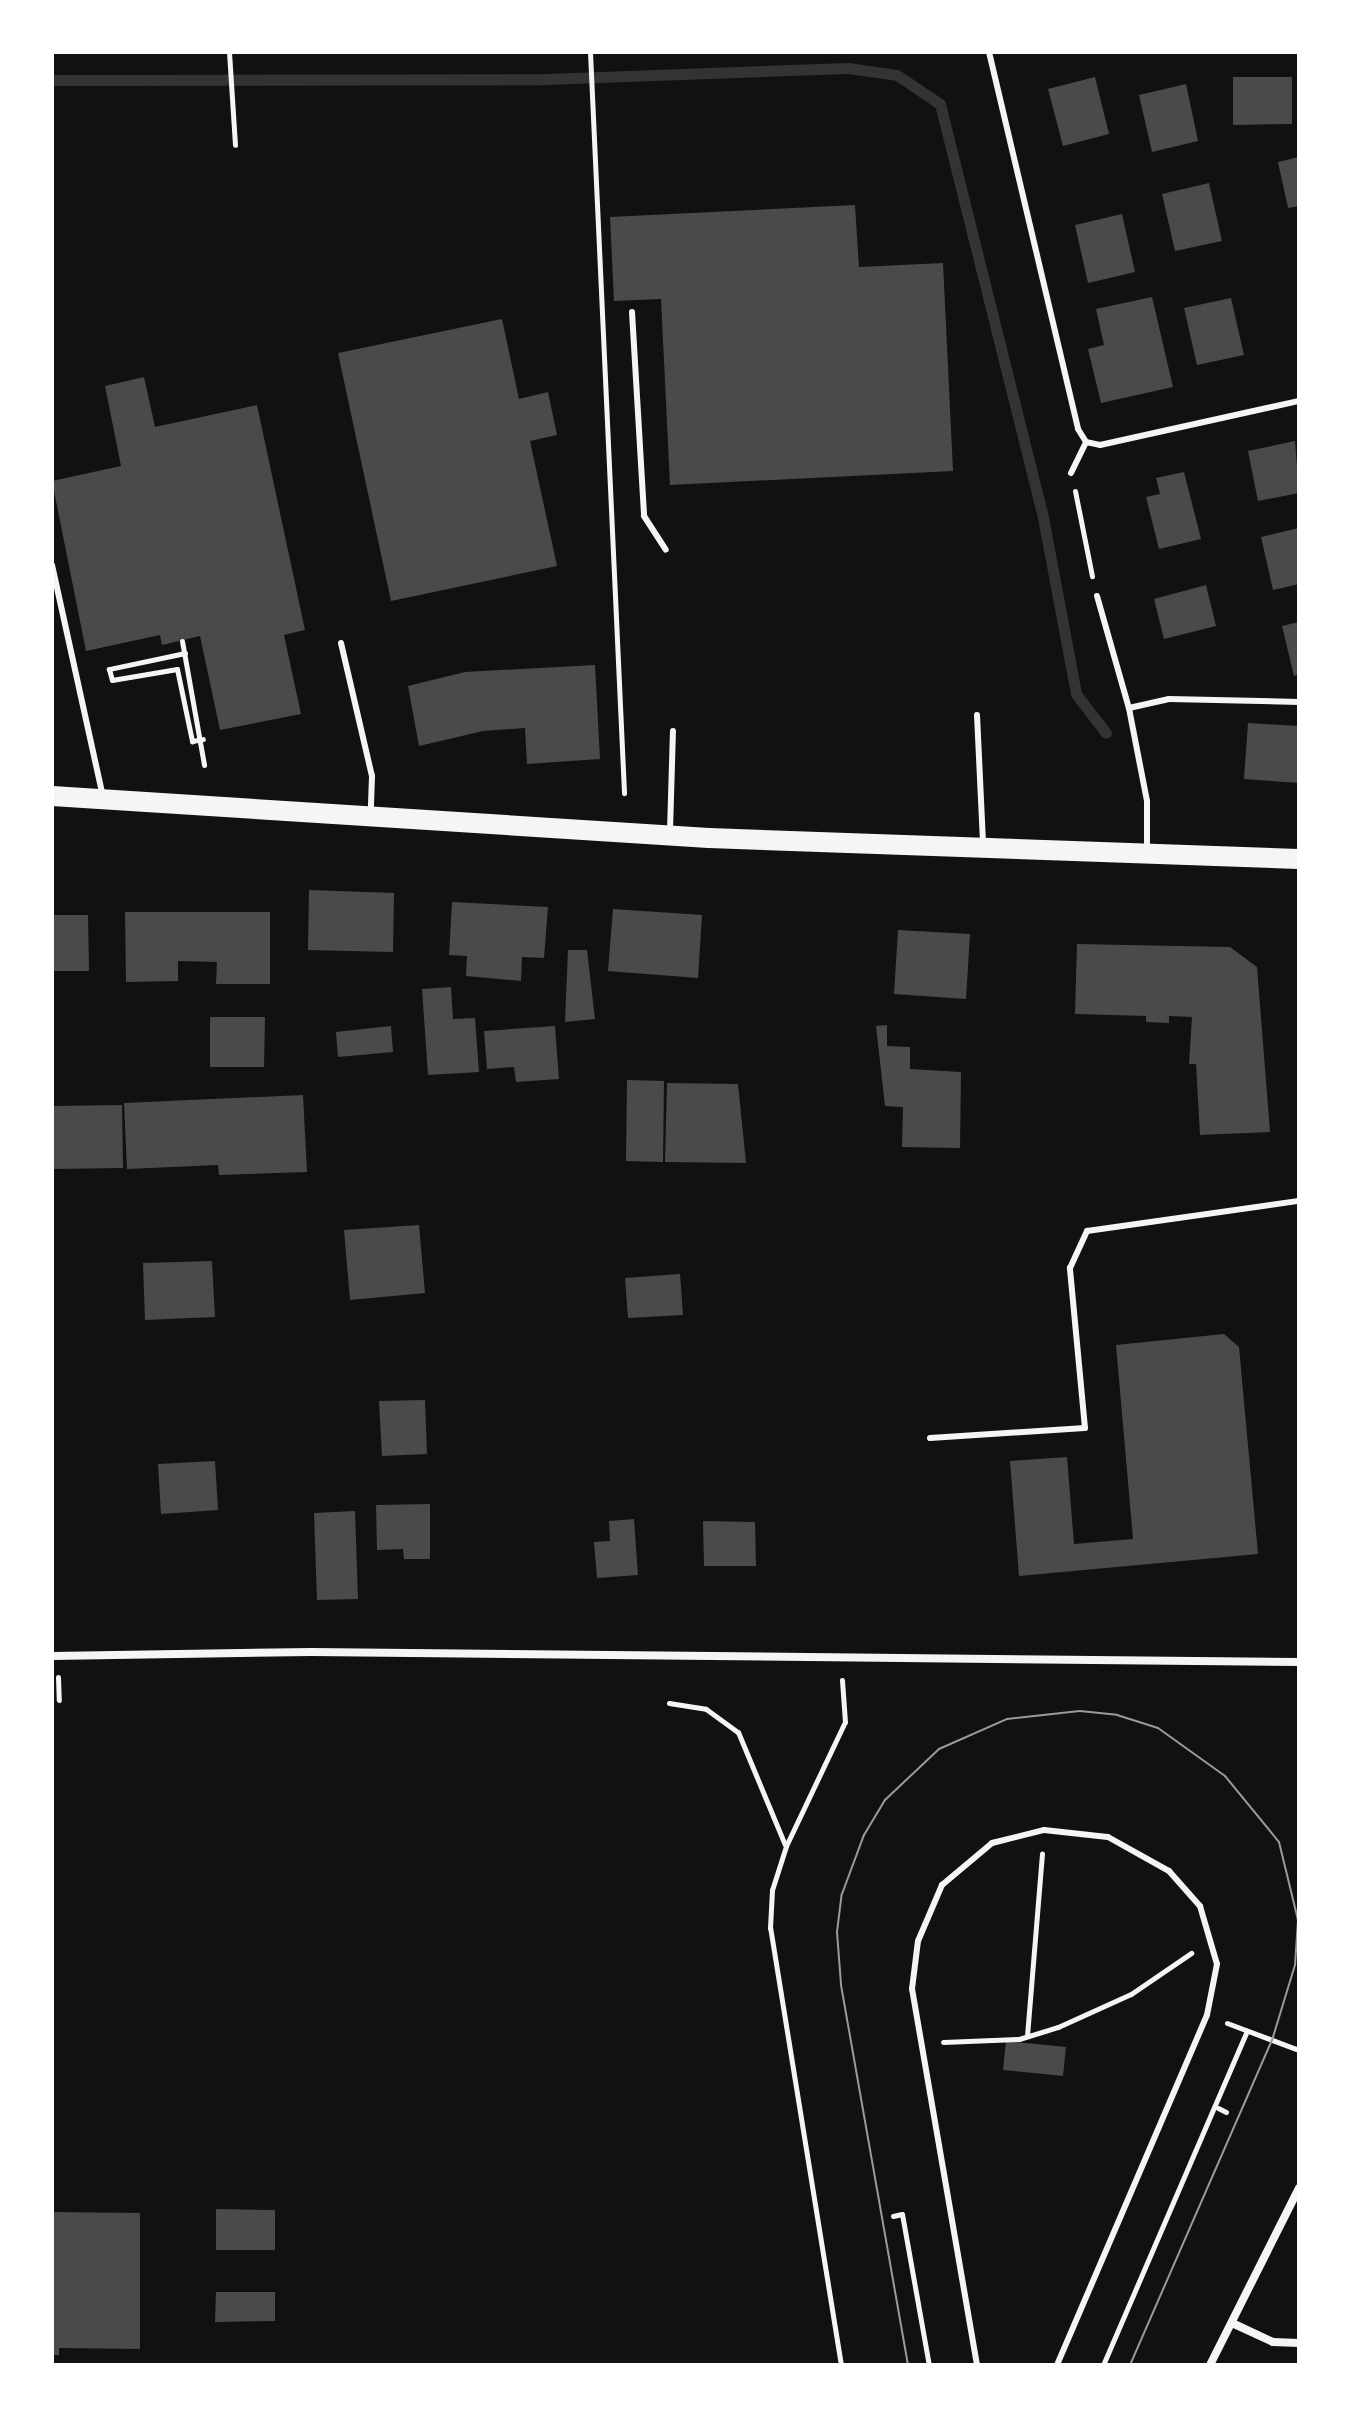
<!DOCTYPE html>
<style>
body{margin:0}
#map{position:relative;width:1351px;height:2417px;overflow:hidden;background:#111;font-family:"Exo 2",sans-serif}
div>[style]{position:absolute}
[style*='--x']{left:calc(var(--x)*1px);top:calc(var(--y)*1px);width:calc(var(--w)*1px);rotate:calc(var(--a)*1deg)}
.stream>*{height:11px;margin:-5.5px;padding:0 5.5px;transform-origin:5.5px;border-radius:5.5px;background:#333}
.building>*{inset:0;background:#4a4a4a}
.path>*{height:5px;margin:-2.5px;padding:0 2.5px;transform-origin:2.5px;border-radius:2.5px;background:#f5f5f5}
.service>*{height:6px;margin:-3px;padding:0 3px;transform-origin:3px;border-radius:3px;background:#f5f5f5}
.minor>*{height:8px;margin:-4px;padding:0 4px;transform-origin:4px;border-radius:4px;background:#f5f5f5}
.primary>*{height:20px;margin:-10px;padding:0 10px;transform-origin:10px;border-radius:10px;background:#f5f5f5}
.tram>*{height:2px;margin:-1px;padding:0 1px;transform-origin:1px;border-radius:1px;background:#9a9a9a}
span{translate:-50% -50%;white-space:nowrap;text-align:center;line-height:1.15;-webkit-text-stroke:8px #fff;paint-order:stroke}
.frame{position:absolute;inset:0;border:54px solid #fff;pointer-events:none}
</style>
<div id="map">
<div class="stream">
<i style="--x:52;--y:80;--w:494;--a:-0.1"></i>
<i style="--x:546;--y:79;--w:302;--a:-2.1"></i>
<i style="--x:848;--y:68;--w:49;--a:8.1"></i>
<i style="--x:897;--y:75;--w:52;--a:34"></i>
<i style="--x:940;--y:104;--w:421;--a:76"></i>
<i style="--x:1042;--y:512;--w:185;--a:79.4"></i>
<i style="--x:1076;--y:694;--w:49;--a:52.4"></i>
</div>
<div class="building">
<i style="clip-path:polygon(1095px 77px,1109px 134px,1063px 146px,1048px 89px)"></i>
<i style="clip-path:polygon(1233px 77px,1292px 77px,1292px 124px,1233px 125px)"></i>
<i style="clip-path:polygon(1186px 84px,1198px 141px,1152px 152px,1139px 95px)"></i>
<i style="clip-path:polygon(1299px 157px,1299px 206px,1288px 208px,1278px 162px)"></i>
<i style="clip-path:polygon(1209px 183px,1222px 241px,1175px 251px,1162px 194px)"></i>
<i style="clip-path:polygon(855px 205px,859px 267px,943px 263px,953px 471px,670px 485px,661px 299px,614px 301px,610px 217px)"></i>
<i style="clip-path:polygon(1122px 214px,1135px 272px,1088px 283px,1075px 225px)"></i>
<i style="clip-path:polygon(1152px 297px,1173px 387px,1101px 403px,1088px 349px,1104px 345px,1096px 309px)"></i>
<i style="clip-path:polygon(1231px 298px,1244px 355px,1197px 365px,1184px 308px)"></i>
<i style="clip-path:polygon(502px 319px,519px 399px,548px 392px,557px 435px,530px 441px,557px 566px,391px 601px,338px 353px)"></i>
<i style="clip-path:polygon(144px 377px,155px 427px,257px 405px,305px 630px,284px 635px,301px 714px,220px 730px,200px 636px,162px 645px,160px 635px,86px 651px,52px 481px,121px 466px,105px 386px)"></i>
<i style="clip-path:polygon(1295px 441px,1299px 493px,1258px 501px,1248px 451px)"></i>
<i style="clip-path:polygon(1184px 472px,1201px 539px,1159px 549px,1146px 497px,1160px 494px,1156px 478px)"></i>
<i style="clip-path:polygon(1299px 528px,1299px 584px,1273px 590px,1261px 537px)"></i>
<i style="clip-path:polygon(1206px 585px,1216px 626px,1164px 639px,1154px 599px)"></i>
<i style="clip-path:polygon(1299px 622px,1299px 674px,1294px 676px,1282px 626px)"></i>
<i style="clip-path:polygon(595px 665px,600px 759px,527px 764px,525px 728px,483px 731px,419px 746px,408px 686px,465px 672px)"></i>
<i style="clip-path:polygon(1248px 723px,1299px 726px,1299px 783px,1244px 779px)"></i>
<i style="clip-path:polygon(309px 890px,394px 893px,393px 952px,308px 950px)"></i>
<i style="clip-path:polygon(452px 902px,548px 907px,544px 958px,522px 957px,521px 981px,466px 976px,467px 956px,449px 955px)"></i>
<i style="clip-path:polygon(613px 909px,702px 915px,698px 978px,608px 971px)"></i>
<i style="clip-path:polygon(125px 912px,270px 912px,270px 984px,216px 984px,217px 962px,178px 961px,178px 981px,126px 982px)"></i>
<i style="clip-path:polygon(52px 915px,88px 915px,89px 971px,52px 971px)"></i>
<i style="clip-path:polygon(898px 930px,970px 934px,966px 999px,894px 994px)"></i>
<i style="clip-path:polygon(1077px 944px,1230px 947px,1257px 967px,1270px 1132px,1200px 1135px,1196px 1064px,1189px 1064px,1192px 1017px,1169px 1016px,1169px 1023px,1146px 1022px,1146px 1016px,1075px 1014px)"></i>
<i style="clip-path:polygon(568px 950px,587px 950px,595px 1019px,565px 1022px)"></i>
<i style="clip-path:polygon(451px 987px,453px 1019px,475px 1018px,479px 1072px,428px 1075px,422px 989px)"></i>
<i style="clip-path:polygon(210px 1017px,265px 1017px,264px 1067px,210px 1067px)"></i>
<i style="clip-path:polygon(887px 1025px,887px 1046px,910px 1047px,910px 1069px,961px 1072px,960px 1148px,902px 1147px,903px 1107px,885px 1106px,876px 1026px)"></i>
<i style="clip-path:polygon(391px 1026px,393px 1052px,338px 1057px,336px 1032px)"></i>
<i style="clip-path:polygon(555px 1026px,559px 1079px,516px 1082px,514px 1067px,487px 1069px,484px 1031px)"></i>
<i style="clip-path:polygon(627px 1080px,664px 1081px,663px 1162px,626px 1161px)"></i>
<i style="clip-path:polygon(667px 1083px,738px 1084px,746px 1163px,665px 1162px)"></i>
<i style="clip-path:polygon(303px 1095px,307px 1172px,219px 1175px,218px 1165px,127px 1169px,124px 1103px)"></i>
<i style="clip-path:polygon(122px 1105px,123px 1168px,52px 1169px,52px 1106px)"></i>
<i style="clip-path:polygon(419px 1225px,425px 1293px,350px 1300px,344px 1230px)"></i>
<i style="clip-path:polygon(212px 1261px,215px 1317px,145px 1320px,143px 1263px)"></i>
<i style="clip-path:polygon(680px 1274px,683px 1315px,628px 1318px,625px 1278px)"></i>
<i style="clip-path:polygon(1224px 1334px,1239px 1347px,1258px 1554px,1019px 1576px,1010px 1461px,1067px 1457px,1074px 1544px,1133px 1539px,1116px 1345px)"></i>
<i style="clip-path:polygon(425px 1400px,427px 1454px,382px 1456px,379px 1401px)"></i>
<i style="clip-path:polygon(215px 1461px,218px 1510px,161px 1514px,158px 1464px)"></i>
<i style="clip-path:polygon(430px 1504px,430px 1559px,404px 1559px,403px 1549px,377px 1550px,376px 1505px)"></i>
<i style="clip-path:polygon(355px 1511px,358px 1599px,317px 1600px,314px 1513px)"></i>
<i style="clip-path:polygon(634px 1519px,638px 1575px,597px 1578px,594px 1542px,610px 1541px,609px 1521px)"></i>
<i style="clip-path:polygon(703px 1521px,755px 1522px,756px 1566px,704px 1566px)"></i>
<i style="clip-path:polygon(1006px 2041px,1066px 2047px,1063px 2076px,1003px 2070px)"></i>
<i style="clip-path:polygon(216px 2209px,275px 2210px,275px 2250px,216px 2250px)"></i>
<i style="clip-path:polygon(52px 2212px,140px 2213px,140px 2349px,59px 2348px,59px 2355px,52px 2355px)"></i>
<i style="clip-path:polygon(216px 2292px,275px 2292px,275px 2321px,215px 2322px)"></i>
</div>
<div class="path">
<i style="--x:229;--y:52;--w:93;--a:86.3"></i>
<i style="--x:590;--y:52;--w:742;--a:87.37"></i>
<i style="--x:1075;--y:491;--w:87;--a:78.7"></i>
<i style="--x:182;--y:641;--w:126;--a:79.9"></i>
<i style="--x:185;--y:653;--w:78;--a:168.1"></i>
<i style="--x:109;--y:669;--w:11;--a:75"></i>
<i style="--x:112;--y:680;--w:66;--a:-9.6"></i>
<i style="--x:177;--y:669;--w:74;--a:78.2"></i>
<i style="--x:192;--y:741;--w:11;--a:-10"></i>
<i style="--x:58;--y:1677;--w:23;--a:88"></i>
<i style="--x:669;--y:1703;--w:37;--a:9"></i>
<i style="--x:706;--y:1709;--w:39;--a:36"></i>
<i style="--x:738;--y:1732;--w:122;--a:67.4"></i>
<i style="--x:1227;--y:2023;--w:77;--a:20.6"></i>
<i style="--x:1027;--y:2036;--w:183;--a:-85.3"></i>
<i style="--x:943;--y:2042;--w:76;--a:-2.3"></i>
<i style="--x:1019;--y:2039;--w:41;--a:-17.1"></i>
<i style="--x:1058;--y:2027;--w:80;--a:-24.3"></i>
<i style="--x:1131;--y:1994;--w:73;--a:-34.3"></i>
<i style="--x:1218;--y:2108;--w:9;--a:27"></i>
<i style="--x:893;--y:2216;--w:9;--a:-13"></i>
<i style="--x:902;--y:2214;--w:153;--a:79.9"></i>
<i style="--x:841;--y:2365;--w:443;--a:-99.2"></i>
<i style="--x:770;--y:1928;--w:38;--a:-87"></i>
<i style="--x:772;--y:1890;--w:46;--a:-72.3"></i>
<i style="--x:786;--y:1846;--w:137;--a:-64.6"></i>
<i style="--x:845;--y:1722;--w:42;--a:-94.1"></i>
<i style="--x:1103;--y:2365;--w:364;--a:-66.7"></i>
</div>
<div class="service">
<i style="--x:989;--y:52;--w:387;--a:76.7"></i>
<i style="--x:1078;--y:429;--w:15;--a:58"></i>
<i style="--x:1086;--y:442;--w:14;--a:12"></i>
<i style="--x:1100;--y:445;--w:204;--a:-12.5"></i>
<i style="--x:632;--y:312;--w:204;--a:86.6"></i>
<i style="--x:644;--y:516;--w:40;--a:57.1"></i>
<i style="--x:1071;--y:473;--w:34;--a:-64"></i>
<i style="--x:52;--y:565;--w:237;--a:77.6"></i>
<i style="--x:1097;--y:596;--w:116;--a:74.1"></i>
<i style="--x:341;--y:643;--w:137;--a:76.9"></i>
<i style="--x:372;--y:776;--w:36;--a:92"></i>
<i style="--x:977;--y:715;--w:128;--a:87.3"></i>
<i style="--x:670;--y:831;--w:100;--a:-88.3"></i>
<i style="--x:1147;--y:848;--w:47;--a:-90"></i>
<i style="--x:1147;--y:801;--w:95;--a:-101"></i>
<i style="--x:1129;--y:708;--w:41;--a:-12.7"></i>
<i style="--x:1169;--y:699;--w:130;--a:1.3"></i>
<i style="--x:930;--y:1438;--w:155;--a:-3.7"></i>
<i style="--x:1085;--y:1428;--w:161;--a:-95.4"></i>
<i style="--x:1070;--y:1268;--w:41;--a:-65.3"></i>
<i style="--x:1087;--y:1231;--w:214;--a:-8.1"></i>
<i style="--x:977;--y:2365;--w:382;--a:-99.8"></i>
<i style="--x:912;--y:1989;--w:48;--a:-82.9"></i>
<i style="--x:918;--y:1941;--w:61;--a:-66.8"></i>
<i style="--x:942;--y:1885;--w:65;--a:-40"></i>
<i style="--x:992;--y:1843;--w:54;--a:-14"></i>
<i style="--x:1044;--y:1830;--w:64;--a:6.2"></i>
<i style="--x:1108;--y:1837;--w:70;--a:29.1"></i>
<i style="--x:1169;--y:1871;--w:47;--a:48.5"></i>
<i style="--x:1200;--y:1906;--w:60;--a:73.7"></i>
<i style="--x:1217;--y:1964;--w:52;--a:101.1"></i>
<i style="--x:1207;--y:2015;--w:381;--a:113.2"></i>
</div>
<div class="minor">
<i style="--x:52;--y:1656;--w:259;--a:-0.9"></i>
<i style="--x:311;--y:1652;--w:988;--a:0.58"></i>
<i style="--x:1232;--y:2323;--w:45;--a:24.9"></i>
<i style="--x:1273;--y:2342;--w:26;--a:2"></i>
<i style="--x:1210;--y:2365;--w:198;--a:-63.3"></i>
</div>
<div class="primary">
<i style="--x:52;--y:796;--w:658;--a:3.66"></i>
<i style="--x:709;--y:838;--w:590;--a:2.04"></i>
</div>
<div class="tram">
<i style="--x:908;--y:2365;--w:387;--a:-100"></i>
<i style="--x:841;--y:1984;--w:52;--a:-94.4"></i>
<i style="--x:837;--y:1932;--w:38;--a:-83"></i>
<i style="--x:842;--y:1894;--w:63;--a:-69.6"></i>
<i style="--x:864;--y:1835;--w:41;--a:-59"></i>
<i style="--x:885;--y:1800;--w:74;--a:-43.4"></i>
<i style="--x:939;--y:1749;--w:74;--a:-23.8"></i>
<i style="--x:1007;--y:1719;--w:73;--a:-6.3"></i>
<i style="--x:1080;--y:1711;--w:37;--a:6"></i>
<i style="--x:1117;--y:1715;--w:43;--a:17.6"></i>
<i style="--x:1158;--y:1728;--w:82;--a:35.6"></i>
<i style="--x:1225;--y:1776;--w:85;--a:50.7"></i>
<i style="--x:1279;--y:1842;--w:80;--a:76.3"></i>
<i style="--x:1298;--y:1920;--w:45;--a:93.8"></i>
<i style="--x:1295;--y:1965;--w:78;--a:107"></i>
<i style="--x:1272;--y:2040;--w:355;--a:113.6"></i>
</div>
<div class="frame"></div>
</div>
